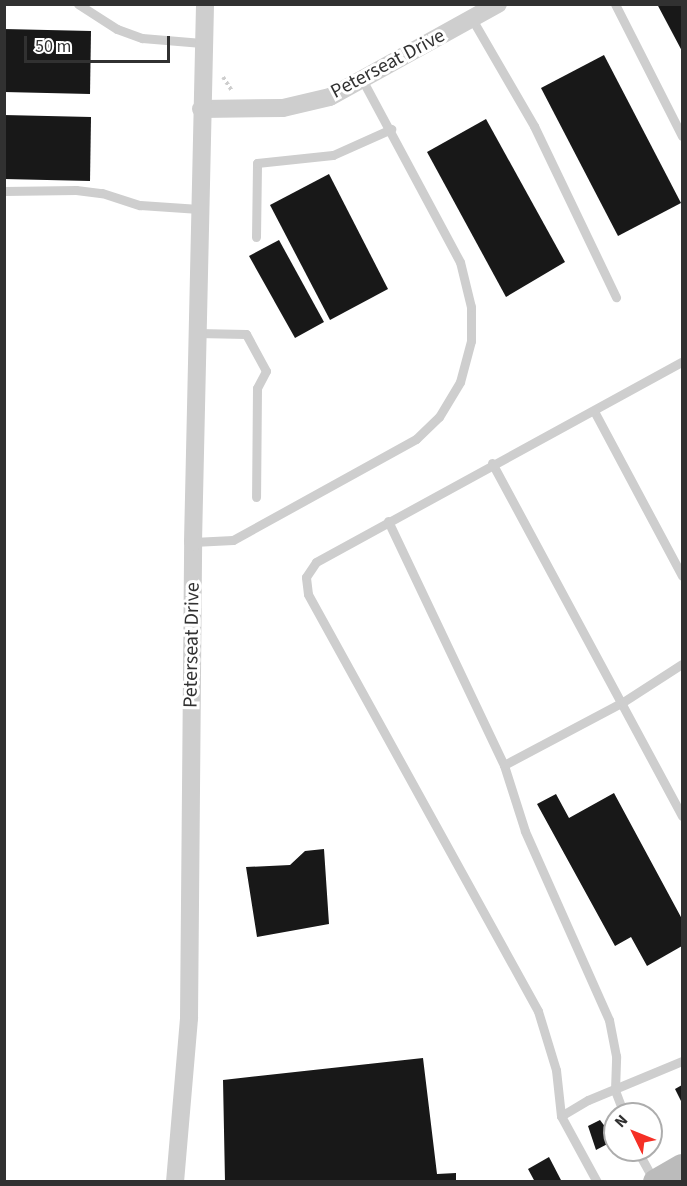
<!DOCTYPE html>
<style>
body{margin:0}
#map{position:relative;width:687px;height:1186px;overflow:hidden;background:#fff;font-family:"Source Sans 3",sans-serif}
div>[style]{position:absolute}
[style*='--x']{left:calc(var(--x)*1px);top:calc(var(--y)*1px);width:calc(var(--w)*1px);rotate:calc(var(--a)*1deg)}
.building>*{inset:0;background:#181818}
.path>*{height:4px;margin-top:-2px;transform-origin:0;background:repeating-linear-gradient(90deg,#cecece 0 3px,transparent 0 6px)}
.lane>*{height:9px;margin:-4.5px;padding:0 4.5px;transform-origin:4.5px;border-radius:4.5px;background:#cecece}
.street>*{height:18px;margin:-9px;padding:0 9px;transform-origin:9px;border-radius:9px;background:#cecece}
.secondary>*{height:26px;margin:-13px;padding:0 13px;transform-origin:13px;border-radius:13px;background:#bbb}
span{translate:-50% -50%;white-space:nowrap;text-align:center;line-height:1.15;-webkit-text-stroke:6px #fff;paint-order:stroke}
.street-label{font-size:20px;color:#313131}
.frame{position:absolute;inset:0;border:6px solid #313131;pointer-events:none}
.north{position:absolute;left:603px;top:1102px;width:60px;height:60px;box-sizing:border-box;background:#fff;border:2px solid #adadad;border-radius:50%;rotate:313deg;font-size:16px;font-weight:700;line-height:24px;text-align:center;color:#313131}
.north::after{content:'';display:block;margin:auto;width:21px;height:27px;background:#f53026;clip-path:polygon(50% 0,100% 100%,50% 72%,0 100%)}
.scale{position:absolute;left:24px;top:36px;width:146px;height:27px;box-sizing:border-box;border:3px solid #313131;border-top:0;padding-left:8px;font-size:18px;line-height:21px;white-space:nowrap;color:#313131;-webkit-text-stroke:4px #fff;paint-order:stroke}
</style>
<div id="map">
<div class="building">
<i style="clip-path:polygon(657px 4px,682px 4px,682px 51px)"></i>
<i style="clip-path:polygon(4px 29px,91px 31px,90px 94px,4px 92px)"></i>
<i style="clip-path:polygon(604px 55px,681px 203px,618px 236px,541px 88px)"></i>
<i style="clip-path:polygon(4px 115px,91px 117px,90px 181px,4px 179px)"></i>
<i style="clip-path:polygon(486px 119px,565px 262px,506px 297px,427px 152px)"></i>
<i style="clip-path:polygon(329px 174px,388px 289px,330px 320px,270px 205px)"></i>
<i style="clip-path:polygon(279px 240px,324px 322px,295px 338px,249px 256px)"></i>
<i style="clip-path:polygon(614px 793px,682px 919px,682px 946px,647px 966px,631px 937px,615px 946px,537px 804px,556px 794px,569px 818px)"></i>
<i style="clip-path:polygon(324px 849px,329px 924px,257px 937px,246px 867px,290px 865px,305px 851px)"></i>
<i style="clip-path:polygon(423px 1058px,437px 1174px,456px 1173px,456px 1182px,225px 1182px,223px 1080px)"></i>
<i style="clip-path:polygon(682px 1085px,682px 1103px,675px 1089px)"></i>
<i style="clip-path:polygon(600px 1120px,615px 1140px,596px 1150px,588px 1126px)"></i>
<i style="clip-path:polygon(549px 1157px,562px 1182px,535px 1182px,528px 1169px)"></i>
</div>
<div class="path">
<i style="--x:223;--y:77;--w:17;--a:57"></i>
</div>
<div class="lane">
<i style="--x:78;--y:4;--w:46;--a:32.7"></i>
<i style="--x:117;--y:29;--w:27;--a:20"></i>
<i style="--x:142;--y:38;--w:60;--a:4.8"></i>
<i style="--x:615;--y:4;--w:148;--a:63.1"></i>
<i style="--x:472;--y:19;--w:124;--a:59.9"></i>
<i style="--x:534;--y:126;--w:190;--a:64.4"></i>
<i style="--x:4;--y:191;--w:72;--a:-0.8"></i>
<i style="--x:76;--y:190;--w:26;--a:7"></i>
<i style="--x:102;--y:193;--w:40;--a:18"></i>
<i style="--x:140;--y:205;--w:59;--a:3.9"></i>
<i style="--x:256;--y:237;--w:74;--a:-89.2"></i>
<i style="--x:257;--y:163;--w:76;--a:-6"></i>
<i style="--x:333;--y:155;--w:64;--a:-24.1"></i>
<i style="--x:197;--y:333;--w:49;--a:1.2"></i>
<i style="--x:246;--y:334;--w:42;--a:61.6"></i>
<i style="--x:266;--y:371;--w:19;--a:118"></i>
<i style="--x:257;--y:388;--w:109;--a:90.5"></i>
<i style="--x:594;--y:411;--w:187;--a:61.9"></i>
<i style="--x:492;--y:463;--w:401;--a:61.7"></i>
<i style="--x:388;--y:521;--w:270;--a:64.6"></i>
<i style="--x:193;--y:542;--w:40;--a:-2.9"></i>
<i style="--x:233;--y:540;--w:209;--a:-28.9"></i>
<i style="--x:416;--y:439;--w:32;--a:-44"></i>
<i style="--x:439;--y:417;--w:41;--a:-59"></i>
<i style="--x:460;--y:382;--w:42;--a:-75"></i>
<i style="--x:471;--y:341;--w:34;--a:-90"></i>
<i style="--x:471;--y:307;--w:46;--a:-103.7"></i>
<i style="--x:460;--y:262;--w:205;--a:-118.2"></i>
<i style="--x:624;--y:1114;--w:26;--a:-111"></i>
<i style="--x:615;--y:1090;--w:34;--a:-88"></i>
<i style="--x:616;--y:1056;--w:37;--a:-101"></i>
<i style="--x:609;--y:1020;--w:207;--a:-114"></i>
<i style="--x:525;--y:831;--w:69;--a:-107.7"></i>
<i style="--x:504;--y:765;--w:135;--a:-27.9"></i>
<i style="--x:623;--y:702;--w:70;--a:-32.8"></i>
<i style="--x:561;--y:1116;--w:31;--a:-31"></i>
<i style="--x:588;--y:1100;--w:102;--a:-22.5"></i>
<i style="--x:637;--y:1150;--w:37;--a:61"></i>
<i style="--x:597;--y:1182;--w:75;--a:-118.6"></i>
<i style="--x:561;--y:1116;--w:46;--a:-96.2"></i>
<i style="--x:556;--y:1070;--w:62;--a:-107"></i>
<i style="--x:538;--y:1011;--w:476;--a:-118.9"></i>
<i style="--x:308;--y:594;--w:17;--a:-97"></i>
<i style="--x:306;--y:577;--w:18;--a:-56"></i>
<i style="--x:316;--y:562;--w:417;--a:-28.7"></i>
</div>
<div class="street">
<i style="--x:201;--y:109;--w:82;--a:-0.7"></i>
<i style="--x:283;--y:108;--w:48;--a:-13.2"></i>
<i style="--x:330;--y:97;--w:192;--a:-29"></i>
<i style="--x:175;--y:1182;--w:165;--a:-85.1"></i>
<i style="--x:189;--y:1018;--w:476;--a:-89.5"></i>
<i style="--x:193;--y:542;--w:538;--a:-88.72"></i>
</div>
<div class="secondary">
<i style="--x:656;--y:1182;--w:30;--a:-30"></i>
</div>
<div class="street-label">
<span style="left:388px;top:64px;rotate:-28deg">Peterseat Drive</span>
<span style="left:192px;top:645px;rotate:-89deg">Peterseat Drive</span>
</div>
<div class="frame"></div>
<div class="north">N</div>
<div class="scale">50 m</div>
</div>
